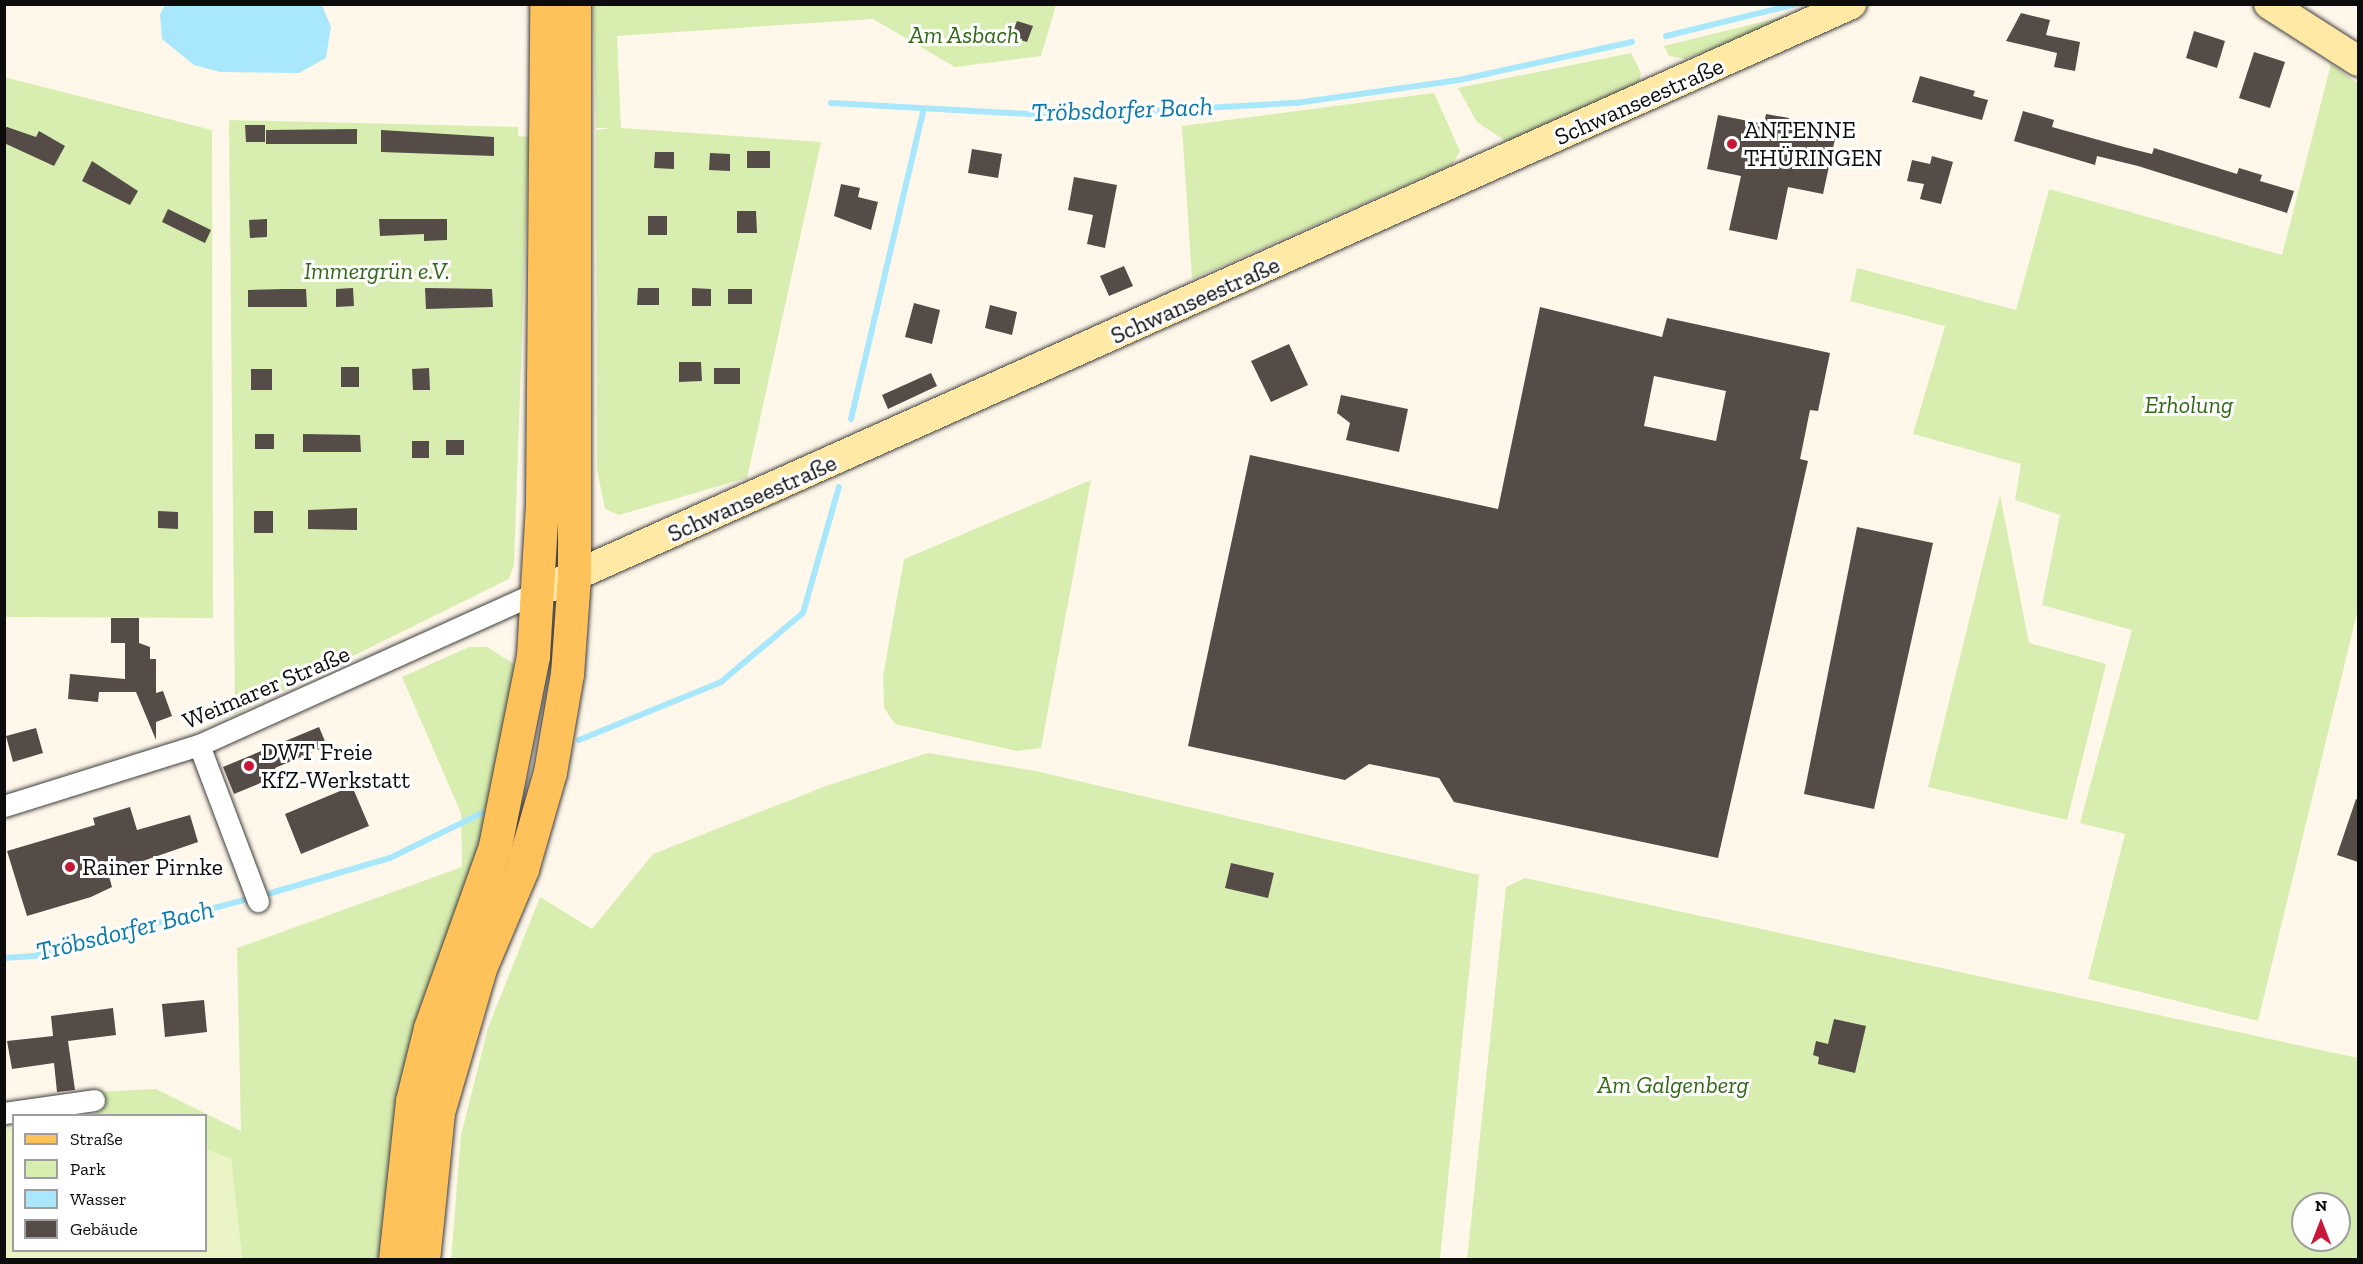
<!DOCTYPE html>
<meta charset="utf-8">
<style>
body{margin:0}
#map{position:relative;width:2363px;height:1264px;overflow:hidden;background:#fff8ea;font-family:"Zilla Slab",serif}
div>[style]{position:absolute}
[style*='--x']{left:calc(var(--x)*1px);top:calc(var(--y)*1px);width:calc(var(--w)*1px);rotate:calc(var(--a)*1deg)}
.green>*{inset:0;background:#d8edb0}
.pitch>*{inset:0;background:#e9f3c3}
.water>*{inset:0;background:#a9e8fc}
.stream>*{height:6px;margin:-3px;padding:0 3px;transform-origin:3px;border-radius:3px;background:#a9e8fc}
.building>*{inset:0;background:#554b47}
.roads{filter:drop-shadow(0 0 2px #3f3f3f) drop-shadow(0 0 2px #3f3f3f)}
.street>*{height:21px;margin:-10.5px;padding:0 10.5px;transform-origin:10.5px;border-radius:10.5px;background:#fff}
.secondary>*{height:30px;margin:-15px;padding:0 15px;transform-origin:15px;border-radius:15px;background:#ffe9a5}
.primary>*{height:33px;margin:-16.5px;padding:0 16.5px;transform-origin:16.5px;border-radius:16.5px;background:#ffc15a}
.dots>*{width:16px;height:16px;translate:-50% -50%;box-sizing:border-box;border:3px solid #fff;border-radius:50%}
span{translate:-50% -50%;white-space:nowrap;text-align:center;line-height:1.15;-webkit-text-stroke:6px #fff;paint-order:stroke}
.park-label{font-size:24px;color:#326916;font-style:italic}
.street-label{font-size:24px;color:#0c0c0c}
.poi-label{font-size:24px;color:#0c0c0c}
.left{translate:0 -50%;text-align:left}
.water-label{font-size:26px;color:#0a78a9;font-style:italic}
.frame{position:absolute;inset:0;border:6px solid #0c0c0c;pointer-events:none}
.legend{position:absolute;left:12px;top:1114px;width:195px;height:138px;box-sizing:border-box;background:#fff;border:2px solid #9e9e9e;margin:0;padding:8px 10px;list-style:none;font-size:18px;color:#0c0c0c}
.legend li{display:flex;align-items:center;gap:12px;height:30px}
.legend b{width:30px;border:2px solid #9e9e9e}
.north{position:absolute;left:2291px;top:1192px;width:60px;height:60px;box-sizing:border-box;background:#fff;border:2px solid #9e9e9e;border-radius:50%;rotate:0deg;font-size:16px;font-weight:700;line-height:24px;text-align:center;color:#0c0c0c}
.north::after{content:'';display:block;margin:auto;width:21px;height:27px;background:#c81737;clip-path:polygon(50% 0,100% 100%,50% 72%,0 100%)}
</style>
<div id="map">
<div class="green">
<i style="clip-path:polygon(593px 5px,1056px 5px,1041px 56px,955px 67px,873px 19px,617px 36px,621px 128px,821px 142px,747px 478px,619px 515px,605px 509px,597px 470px,596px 130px,612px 128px,596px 128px)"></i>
<i style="clip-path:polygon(1807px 11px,1686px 59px,1669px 56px,1664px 46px)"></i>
<i style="clip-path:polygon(1631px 53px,1641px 73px,1638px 87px,1507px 142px,1477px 122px,1458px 88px)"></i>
<i style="clip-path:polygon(2331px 64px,2358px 84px,2358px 609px,2258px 1021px,2088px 979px,2125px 834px,2080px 823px,2132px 630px,2042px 605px,2060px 515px,2015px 500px,2021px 464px,1913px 434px,1945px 326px,1850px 301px,1857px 268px,2016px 310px,2049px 189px,2282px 255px)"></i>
<i style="clip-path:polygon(4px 77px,212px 130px,213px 618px,5px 617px)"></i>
<i style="clip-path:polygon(1434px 93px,1460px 151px,1452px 165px,1192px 279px,1182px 126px)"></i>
<i style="clip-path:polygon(229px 120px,518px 127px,518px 136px,529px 137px,514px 565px,509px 579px,235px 714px)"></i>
<i style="clip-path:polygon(1091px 480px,1041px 748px,1017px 751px,895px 724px,884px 708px,883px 676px,904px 559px)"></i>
<i style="clip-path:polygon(2000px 495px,2029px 643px,2106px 664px,2067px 820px,1928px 787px)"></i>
<i style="clip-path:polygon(469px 647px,487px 647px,514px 664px,516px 681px,387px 1259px,242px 1259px,231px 1159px,206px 1150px,206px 1116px,96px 1115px,96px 1092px,156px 1089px,241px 1131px,237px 948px,462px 867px,461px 813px,402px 677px)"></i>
<i style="clip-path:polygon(928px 753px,1036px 771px,1479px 875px,1440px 1259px,451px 1260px,461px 1135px,488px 1028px,540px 897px,592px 929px,653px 854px,826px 786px)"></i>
<i style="clip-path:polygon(evenodd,1525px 878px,2358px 1058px,2358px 1259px,1467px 1260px,1506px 887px,1525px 878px,2303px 1204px,2339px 1204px,2339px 1240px,2303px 1240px,2303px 1204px)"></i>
</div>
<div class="pitch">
<i style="clip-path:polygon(13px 1128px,14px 1250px,206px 1250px,206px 1150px,231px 1158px,242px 1259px,5px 1259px,5px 1129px)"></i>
</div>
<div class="water">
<i style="clip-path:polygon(165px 5px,322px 5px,331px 27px,326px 58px,299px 73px,220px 72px,194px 65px,162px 39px,160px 14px)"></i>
</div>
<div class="stream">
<i style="--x:1666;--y:36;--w:134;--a:-13.8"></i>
<i style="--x:831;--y:103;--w:229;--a:3.2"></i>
<i style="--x:1060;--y:116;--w:236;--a:-3.2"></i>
<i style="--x:1296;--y:103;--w:165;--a:-8"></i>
<i style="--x:1459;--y:80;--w:177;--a:-12.4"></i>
<i style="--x:851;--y:419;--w:316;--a:-76.8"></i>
<i style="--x:579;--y:740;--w:153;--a:-22.2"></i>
<i style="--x:721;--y:682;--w:107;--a:-40.1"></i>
<i style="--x:803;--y:613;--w:131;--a:-74.1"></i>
<i style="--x:271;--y:893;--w:124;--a:-16.4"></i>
<i style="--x:390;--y:858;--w:102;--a:-26.1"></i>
<i style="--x:4;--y:958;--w:30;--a:-4"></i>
<i style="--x:34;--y:956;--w:218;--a:-14.9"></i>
</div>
<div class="building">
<i style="clip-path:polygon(2021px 13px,2050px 20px,2046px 35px,2080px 42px,2075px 71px,2054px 67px,2057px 53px,2006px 41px)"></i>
<i style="clip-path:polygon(1017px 21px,1033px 26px,1027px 42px,1011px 37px)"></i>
<i style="clip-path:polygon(2194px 31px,2225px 41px,2217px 68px,2186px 58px)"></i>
<i style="clip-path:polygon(2254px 52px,2285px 62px,2270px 108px,2239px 98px)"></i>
<i style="clip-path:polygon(1920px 76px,1975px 91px,1973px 96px,1988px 100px,1982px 120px,1912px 102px)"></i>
<i style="clip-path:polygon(2023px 111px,2054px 120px,2052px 127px,2124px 147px,2152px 154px,2154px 148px,2237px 174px,2239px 168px,2262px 175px,2260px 181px,2294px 191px,2287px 213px,2138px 166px,2097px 156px,2095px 165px,2014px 141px)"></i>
<i style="clip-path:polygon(1766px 114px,1789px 118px,1787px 129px,1835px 139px,1823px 194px,1788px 187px,1777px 240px,1729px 230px,1741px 176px,1707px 169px,1718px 115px,1764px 124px)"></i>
<i style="clip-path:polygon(245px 125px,265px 125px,265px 142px,246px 142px)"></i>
<i style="clip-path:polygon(4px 126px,36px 137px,39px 131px,65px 146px,54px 166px,4px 143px)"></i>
<i style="clip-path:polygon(357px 129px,357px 144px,266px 144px,266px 130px)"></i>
<i style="clip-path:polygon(381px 130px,494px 137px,494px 156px,381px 152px)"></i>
<i style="clip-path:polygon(972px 149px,1002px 154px,998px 178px,968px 173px)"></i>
<i style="clip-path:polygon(747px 151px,770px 151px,770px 168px,747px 168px)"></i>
<i style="clip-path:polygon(655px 152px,674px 152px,674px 169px,654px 168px)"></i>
<i style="clip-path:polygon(710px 153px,730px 154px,730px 171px,709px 170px)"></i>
<i style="clip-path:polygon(1932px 156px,1953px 162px,1941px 204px,1920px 199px,1924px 184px,1907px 181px,1912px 160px,1930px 164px)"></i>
<i style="clip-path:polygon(92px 161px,138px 191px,130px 205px,82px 181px)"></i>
<i style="clip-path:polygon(1074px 177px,1117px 185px,1105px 248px,1087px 244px,1093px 215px,1068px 210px)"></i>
<i style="clip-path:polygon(841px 184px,860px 188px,858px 197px,878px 202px,871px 230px,834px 216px)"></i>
<i style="clip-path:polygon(168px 209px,211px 230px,205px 243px,162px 222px)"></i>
<i style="clip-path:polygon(737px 211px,756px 211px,757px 233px,737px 233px)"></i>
<i style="clip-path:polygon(648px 216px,667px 216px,667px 235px,648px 235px)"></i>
<i style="clip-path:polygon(267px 219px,267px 237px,250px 238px,249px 220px)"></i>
<i style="clip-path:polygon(379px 219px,447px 219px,447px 240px,424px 241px,424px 234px,380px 236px)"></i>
<i style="clip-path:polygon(1124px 266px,1133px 286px,1109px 296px,1100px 276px)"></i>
<i style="clip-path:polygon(353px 288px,354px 306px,336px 307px,336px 289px)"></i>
<i style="clip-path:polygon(425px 288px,492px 289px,493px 307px,426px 309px)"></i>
<i style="clip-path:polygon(638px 288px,659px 288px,659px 305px,637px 305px)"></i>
<i style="clip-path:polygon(692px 288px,711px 289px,711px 306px,692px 306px)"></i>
<i style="clip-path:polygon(284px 289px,306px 289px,307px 307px,248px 307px,248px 290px)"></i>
<i style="clip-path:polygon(728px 289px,752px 289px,752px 304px,728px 304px)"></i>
<i style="clip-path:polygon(914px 303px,940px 310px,932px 344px,905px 337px)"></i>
<i style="clip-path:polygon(990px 305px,1017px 312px,1012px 335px,985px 328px)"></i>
<i style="clip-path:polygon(evenodd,1540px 307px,1662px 337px,1667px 318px,1830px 353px,1818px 411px,1810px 410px,1800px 459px,1808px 461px,1718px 858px,1454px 802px,1439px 778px,1369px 764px,1345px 780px,1188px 746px,1250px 455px,1498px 509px,1540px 307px,1654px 376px,1726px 391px,1716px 441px,1644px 426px,1654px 376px)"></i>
<i style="clip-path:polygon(1289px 344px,1308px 385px,1271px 402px,1251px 361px)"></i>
<i style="clip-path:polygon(679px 362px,701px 362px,702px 381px,679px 382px)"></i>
<i style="clip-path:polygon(341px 367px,359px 367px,359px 387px,341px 387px)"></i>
<i style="clip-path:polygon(429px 368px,430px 390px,413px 390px,412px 369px)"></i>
<i style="clip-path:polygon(714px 368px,740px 368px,740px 384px,714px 384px)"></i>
<i style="clip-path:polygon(251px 369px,272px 369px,272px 390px,251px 390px)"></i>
<i style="clip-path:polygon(931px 373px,937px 386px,888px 409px,882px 395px)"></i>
<i style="clip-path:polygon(1341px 395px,1408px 409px,1399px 452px,1346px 440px,1350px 423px,1337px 413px)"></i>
<i style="clip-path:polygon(255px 434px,274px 434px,274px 449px,255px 449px)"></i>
<i style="clip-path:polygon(303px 434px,360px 435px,361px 452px,303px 452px)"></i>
<i style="clip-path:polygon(446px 440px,464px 440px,464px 455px,446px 455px)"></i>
<i style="clip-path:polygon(412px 441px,429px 441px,429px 458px,412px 458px)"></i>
<i style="clip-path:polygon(357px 508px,357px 530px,308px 529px,308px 510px)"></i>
<i style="clip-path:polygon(158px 511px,178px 512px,178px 529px,158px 528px)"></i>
<i style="clip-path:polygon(254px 511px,273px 511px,273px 533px,254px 533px)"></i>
<i style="clip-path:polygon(1857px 527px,1933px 543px,1874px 809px,1804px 794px)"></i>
<i style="clip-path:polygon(111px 618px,139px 618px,139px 643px,150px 647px,150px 659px,156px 659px,156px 693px,163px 691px,172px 716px,156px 722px,156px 740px,136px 692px,99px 692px,98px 702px,68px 699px,70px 674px,125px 679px,125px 643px,111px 643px)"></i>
<i style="clip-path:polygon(319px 727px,327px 746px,275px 768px,278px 776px,234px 794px,223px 767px)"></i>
<i style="clip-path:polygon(36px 728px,43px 753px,13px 762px,6px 736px)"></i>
<i style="clip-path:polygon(352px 786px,369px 826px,301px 854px,285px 814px)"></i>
<i style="clip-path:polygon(2356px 799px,2358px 800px,2358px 862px,2337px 855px)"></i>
<i style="clip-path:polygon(130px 807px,137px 830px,190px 815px,198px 842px,108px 873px,112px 887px,91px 897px,27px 916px,7px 851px,95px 825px,93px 818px)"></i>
<i style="clip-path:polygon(1231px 863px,1274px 873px,1268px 898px,1225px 888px)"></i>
<i style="clip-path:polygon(204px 1000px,207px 1032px,165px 1037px,162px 1004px)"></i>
<i style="clip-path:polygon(113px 1008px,116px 1035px,68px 1041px,75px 1090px,57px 1092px,54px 1063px,12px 1069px,7px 1041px,53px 1036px,51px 1016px)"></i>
<i style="clip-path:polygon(1834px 1019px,1866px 1026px,1855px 1073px,1818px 1064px,1819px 1057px,1813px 1055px,1816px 1041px,1828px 1044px)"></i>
</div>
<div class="roads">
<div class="street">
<i style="--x:199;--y:745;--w:167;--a:69.3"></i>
<i style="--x:4;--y:806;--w:204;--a:-17.4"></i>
<i style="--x:199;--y:745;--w:372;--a:-24.3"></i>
<i style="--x:4;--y:1113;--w:91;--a:-8.2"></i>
</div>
<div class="secondary">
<i style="--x:2269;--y:4;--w:106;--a:32.6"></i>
<i style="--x:538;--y:592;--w:1439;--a:-24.12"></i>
</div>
<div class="primary">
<i style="--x:395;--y:1260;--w:160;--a:-83.9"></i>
<i style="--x:412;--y:1101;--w:75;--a:-76.1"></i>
<i style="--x:430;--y:1028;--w:193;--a:-70.3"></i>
<i style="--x:495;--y:846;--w:194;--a:-78.7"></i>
<i style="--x:533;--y:656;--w:153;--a:-86.6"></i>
<i style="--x:542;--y:503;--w:499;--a:-89.5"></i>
<i style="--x:423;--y:1260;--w:149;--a:-84.2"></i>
<i style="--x:438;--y:1112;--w:150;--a:-73.7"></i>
<i style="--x:480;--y:968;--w:108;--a:-67"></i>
<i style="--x:522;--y:869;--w:101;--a:-73.9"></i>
<i style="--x:550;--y:772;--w:99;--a:-80.2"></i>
<i style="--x:567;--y:674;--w:97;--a:-85.9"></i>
<i style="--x:574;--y:577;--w:573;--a:-90"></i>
</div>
</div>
<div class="dots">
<i style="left:1732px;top:144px;background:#c81737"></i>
<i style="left:249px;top:766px;background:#c81737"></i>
<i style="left:70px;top:867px;background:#c81737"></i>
</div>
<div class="park-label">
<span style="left:964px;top:35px">Am Asbach</span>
<span style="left:377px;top:271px">Immergrün e.V.</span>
<span style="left:2189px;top:405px">Erholung</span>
<span style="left:1673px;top:1085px">Am Galgenberg</span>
</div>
<div class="street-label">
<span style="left:1639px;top:101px;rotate:-24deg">Schwanseestraße</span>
<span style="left:1195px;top:300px;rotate:-24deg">Schwanseestraße</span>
<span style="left:752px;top:498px;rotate:-24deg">Schwanseestraße</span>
<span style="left:266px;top:687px;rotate:-23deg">Weimarer Straße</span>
</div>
<div class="poi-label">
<span class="left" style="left:1744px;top:144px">ANTENNE<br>THÜRINGEN</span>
<span class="left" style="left:261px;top:766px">DWT Freie<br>KfZ-Werkstatt</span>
<span class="left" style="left:82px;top:867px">Rainer Pirnke</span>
</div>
<div class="water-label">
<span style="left:1122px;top:110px;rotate:-2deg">Tröbsdorfer Bach</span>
<span style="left:125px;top:931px;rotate:-14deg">Tröbsdorfer Bach</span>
</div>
<div class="frame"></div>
<ul class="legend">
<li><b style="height:8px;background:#ffc15a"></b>Straße</li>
<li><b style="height:16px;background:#d8edb0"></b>Park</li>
<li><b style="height:16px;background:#a9e8fc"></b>Wasser</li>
<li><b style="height:16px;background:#554b47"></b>Gebäude</li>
</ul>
<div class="north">N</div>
</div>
